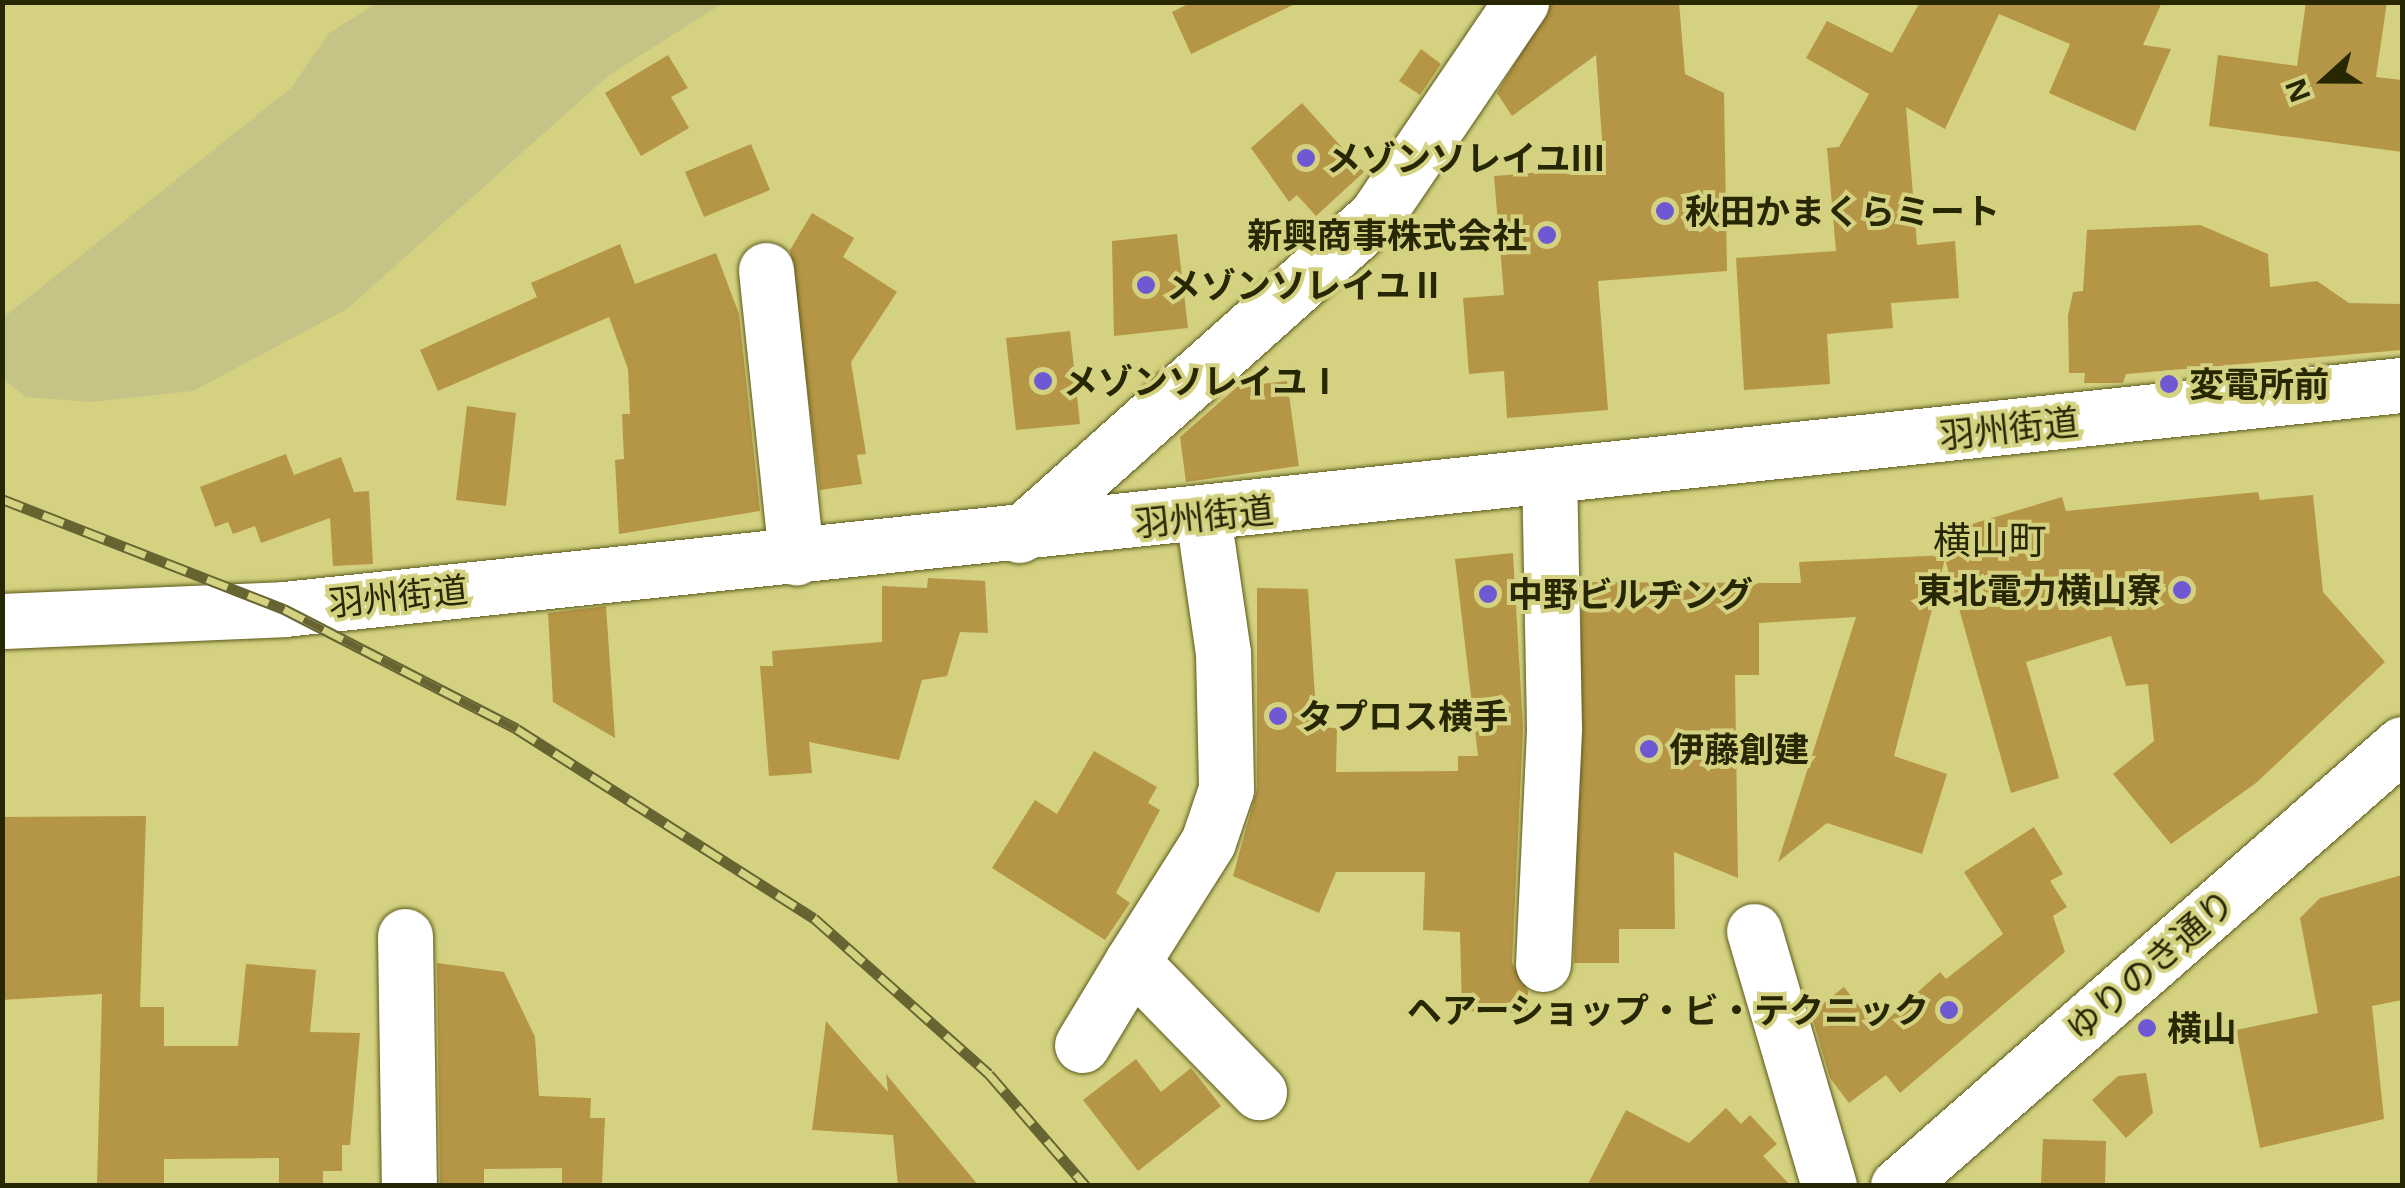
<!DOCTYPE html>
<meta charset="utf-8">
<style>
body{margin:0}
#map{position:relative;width:2405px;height:1188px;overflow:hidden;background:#d4d281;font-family:"Open Sans","Noto Sans JP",sans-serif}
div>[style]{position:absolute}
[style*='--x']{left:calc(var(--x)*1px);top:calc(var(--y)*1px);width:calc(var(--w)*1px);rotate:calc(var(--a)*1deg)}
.green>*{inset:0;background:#c5c486}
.building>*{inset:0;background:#b59546}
.roads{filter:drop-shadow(0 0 2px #5c5a1b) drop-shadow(0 0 2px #5c5a1b)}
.street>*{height:55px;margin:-27.5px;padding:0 27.5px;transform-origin:27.5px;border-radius:27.5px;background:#fff}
.secondary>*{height:55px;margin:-27.5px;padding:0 27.5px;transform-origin:27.5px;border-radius:27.5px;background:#fff}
.rail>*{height:11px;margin-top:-5.5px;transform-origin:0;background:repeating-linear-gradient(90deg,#d4d281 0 22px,#666531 0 44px);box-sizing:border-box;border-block:2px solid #666531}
.dots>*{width:28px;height:28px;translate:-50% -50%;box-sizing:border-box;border:5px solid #d4d281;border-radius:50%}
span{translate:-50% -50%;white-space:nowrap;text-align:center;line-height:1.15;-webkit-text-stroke:8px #d4d281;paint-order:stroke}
.poi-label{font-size:35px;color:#282704;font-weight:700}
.left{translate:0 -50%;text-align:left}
.right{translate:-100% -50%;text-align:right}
.street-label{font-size:35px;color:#282704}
.neighbourhood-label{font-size:38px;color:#282704}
.frame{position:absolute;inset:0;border:5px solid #282704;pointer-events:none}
.north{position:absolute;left:2275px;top:30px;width:100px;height:100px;-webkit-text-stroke:8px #d4d281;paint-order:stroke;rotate:249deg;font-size:28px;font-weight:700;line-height:40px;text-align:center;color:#282704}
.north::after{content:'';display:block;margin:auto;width:35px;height:45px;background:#282704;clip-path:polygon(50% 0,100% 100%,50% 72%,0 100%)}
</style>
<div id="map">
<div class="green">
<i style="clip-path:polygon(377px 3px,723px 3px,608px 76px,347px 309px,193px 391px,92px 402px,25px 397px,3px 378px,3px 318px,291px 88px,329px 33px)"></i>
</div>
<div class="building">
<i style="clip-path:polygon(1192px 2px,1299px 2px,1191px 54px,1172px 12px)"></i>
<i style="clip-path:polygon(1552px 2px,1679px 2px,1685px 74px,1724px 93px,1727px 271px,1598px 281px,1608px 410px,1507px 418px,1504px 371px,1469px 374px,1463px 298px,1504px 295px,1494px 176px,1604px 167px,1596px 55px,1512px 116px,1497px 93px)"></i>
<i style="clip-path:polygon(1920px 2px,2162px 2px,2143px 45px,2171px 49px,2135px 131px,2049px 93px,2070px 44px,1999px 14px,1945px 129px,1906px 107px,1917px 245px,1955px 241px,1959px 298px,1891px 303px,1893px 328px,1827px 334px,1830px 384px,1744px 390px,1736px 258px,1836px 251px,1827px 148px,1839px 147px,1869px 94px,1806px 58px,1827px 21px,1892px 53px)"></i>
<i style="clip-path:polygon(2306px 2px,2387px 2px,2376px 77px,2402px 80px,2402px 152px,2209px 126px,2218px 55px,2297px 66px)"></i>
<i style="clip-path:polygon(1421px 49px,1441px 64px,1420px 95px,1399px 81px)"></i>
<i style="clip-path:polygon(668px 55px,688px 88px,671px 97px,689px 128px,641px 156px,605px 93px)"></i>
<i style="clip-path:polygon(1302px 103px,1364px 172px,1316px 216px,1297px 195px,1289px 202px,1251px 148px)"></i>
<i style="clip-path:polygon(751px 144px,770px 190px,704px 217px,685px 172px)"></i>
<i style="clip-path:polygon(812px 213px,854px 238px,843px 257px,897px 292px,851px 362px,866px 454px,857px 455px,862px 484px,820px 490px,790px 250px)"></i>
<i style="clip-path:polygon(2200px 225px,2268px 254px,2270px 287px,2317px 281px,2349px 303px,2402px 304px,2402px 350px,2126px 374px,2123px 383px,2084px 383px,2085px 373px,2069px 373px,2068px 316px,2073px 292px,2083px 291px,2087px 230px)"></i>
<i style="clip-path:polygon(1177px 234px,1188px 328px,1114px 336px,1112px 241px)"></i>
<i style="clip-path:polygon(620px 244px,635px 284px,716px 253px,739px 314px,760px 511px,619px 534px,615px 460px,624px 459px,622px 414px,630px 414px,628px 369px,609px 317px,438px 391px,420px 350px,537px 297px,531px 283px)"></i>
<i style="clip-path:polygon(1070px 331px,1080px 424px,1016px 430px,1006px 338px)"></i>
<i style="clip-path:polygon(1287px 381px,1299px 466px,1186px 482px,1180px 437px,1237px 387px)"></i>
<i style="clip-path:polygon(467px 406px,516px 413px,506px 506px,456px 500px)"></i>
<i style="clip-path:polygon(286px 454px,294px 475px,341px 457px,354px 492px,369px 491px,373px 564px,333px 566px,330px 518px,261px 543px,255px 526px,233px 534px,228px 522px,215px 527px,200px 487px)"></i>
<i style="clip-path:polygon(2258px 492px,2260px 500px,2313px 495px,2323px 592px,2385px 662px,2256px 783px,2171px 844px,2113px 774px,2154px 741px,2148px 684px,2126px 686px,2111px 636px,2026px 662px,2059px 778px,2011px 793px,1945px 559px,1894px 756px,1947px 774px,1922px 854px,1827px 823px,1778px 862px,1856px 617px,1759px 623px,1759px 675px,1735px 675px,1738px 878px,1674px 852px,1675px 929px,1619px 929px,1619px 963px,1574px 963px,1582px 582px,1801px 583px,1799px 562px,1948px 555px,1942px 533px,2062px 497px,2066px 511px)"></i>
<i style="clip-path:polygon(1513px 553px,1523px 728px,1512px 963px,1528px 991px,1528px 1013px,1462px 1011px,1460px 932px,1423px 930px,1425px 872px,1336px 872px,1319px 913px,1233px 876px,1257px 789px,1257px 588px,1308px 589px,1317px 727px,1337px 728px,1336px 772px,1458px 771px,1458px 756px,1478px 756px,1455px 559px)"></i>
<i style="clip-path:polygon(928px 578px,985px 581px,988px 633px,960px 632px,947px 676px,922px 680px,899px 760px,809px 742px,812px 773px,769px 776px,760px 666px,773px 666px,772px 651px,882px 642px,882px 586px,927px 588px)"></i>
<i style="clip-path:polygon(606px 606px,615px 738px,553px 702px,548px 613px)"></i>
<i style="clip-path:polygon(1094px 751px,1157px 787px,1148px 803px,1160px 810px,1116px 893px,1130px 903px,1105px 940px,992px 868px,1035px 800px,1057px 814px)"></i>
<i style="clip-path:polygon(146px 816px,140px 1007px,164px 1007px,164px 1046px,238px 1046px,246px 964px,316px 970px,310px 1032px,360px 1033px,350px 1145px,342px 1145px,342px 1171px,323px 1171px,323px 1186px,279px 1186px,279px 1158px,164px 1159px,164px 1186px,97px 1186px,102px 994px,2px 1000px,2px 817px)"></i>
<i style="clip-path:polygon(2034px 827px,2063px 874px,2050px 881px,2067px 907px,2053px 916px,2065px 952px,1900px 1093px,1886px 1075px,1849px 1103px,1830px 1078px,1811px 1013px,1844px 987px,1877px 1029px,1940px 972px,1946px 979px,2003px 934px,1964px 872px)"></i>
<i style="clip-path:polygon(2402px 875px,2402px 1000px,2372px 1006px,2384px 1119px,2260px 1148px,2236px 1030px,2318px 1013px,2300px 918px,2320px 898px)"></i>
<i style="clip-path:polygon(437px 963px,504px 972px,535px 1037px,539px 1096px,591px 1098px,590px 1118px,605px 1118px,602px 1184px,562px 1183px,562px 1168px,484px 1169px,484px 1186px,440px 1186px)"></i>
<i style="clip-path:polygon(826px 1021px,888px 1092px,886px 1074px,979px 1186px,898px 1186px,893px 1135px,812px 1130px)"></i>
<i style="clip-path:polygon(1136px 1059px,1161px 1092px,1191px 1068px,1221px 1106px,1138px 1171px,1083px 1100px)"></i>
<i style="clip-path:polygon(2146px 1073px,2153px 1113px,2126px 1138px,2092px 1100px,2118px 1076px)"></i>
<i style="clip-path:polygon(1726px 1108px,1741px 1124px,1750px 1115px,1777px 1144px,1763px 1156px,1791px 1186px,1587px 1186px,1626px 1110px,1689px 1143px)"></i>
<i style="clip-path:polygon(2043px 1139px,2106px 1141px,2105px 1186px,2041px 1184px)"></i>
</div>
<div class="roads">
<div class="street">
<i style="--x:766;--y:270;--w:289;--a:84"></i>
<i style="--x:1203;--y:516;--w:138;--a:81.7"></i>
<i style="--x:1223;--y:653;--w:136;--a:88.7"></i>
<i style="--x:1226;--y:789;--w:56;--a:108.8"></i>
<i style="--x:1208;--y:842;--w:142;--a:122.3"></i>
<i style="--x:1132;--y:962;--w:182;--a:45.7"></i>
<i style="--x:1019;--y:535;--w:477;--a:-41.8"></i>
<i style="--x:1375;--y:217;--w:260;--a:-55.8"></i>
<i style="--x:2;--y:621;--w:282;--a:-2.4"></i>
<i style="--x:284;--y:609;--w:2130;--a:-6.04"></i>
<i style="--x:1754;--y:931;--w:266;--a:73.6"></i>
<i style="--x:405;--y:936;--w:250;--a:89.1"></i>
<i style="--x:1543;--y:964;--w:236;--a:-87.3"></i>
<i style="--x:1554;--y:728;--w:250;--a:-91.1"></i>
<i style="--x:1082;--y:1045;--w:97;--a:-58.9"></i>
</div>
<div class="secondary">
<i style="--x:1898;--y:1186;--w:670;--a:-41.25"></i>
</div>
</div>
<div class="rail">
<i style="--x:2;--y:499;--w:303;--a:21.3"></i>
<i style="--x:284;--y:609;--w:262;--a:27.2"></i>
<i style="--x:517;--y:729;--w:352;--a:32.5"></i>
<i style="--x:814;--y:918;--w:234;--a:41.7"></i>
<i style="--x:989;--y:1074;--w:148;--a:49.1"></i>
</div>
<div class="dots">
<i style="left:1306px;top:158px;background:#6f59d3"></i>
<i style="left:1665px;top:211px;background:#6f59d3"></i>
<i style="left:1547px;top:235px;background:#6f59d3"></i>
<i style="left:1146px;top:285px;background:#6f59d3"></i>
<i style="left:1043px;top:381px;background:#6f59d3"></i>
<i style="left:2169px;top:384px;background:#6f59d3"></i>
<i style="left:2182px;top:590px;background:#6f59d3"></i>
<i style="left:1488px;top:594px;background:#6f59d3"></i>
<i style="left:1278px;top:716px;background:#6f59d3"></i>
<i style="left:1649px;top:749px;background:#6f59d3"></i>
<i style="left:1949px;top:1010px;background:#6f59d3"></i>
<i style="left:2147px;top:1028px;background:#6f59d3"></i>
</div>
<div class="poi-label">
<span class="left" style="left:1326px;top:158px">メゾンソレイユⅢ</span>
<span class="left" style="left:1685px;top:211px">秋田かまくらミート</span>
<span class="right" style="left:1527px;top:235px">新興商事株式会社</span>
<span class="left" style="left:1166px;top:285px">メゾンソレイユⅡ</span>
<span class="left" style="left:1063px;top:381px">メゾンソレイユⅠ</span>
<span class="left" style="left:2189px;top:384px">変電所前</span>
<span class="right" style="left:2162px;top:590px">東北電力横山寮</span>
<span class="left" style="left:1508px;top:594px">中野ビルヂング</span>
<span class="left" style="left:1298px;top:716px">タプロス横手</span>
<span class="left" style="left:1669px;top:749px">伊藤創建</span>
<span class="right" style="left:1929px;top:1010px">ヘアーショップ・ビ・テクニック</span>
<span class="left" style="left:2167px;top:1028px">横山</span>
</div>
<div class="street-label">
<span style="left:2009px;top:428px;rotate:-6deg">羽州街道</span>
<span style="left:1204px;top:516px;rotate:-6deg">羽州街道</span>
<span style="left:398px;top:596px;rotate:-6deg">羽州街道</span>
<span style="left:2150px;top:965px;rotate:-41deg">ゆりのき通り</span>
</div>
<div class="neighbourhood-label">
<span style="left:1990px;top:540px">横山町</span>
</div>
<div class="frame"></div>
<div class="north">N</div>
</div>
